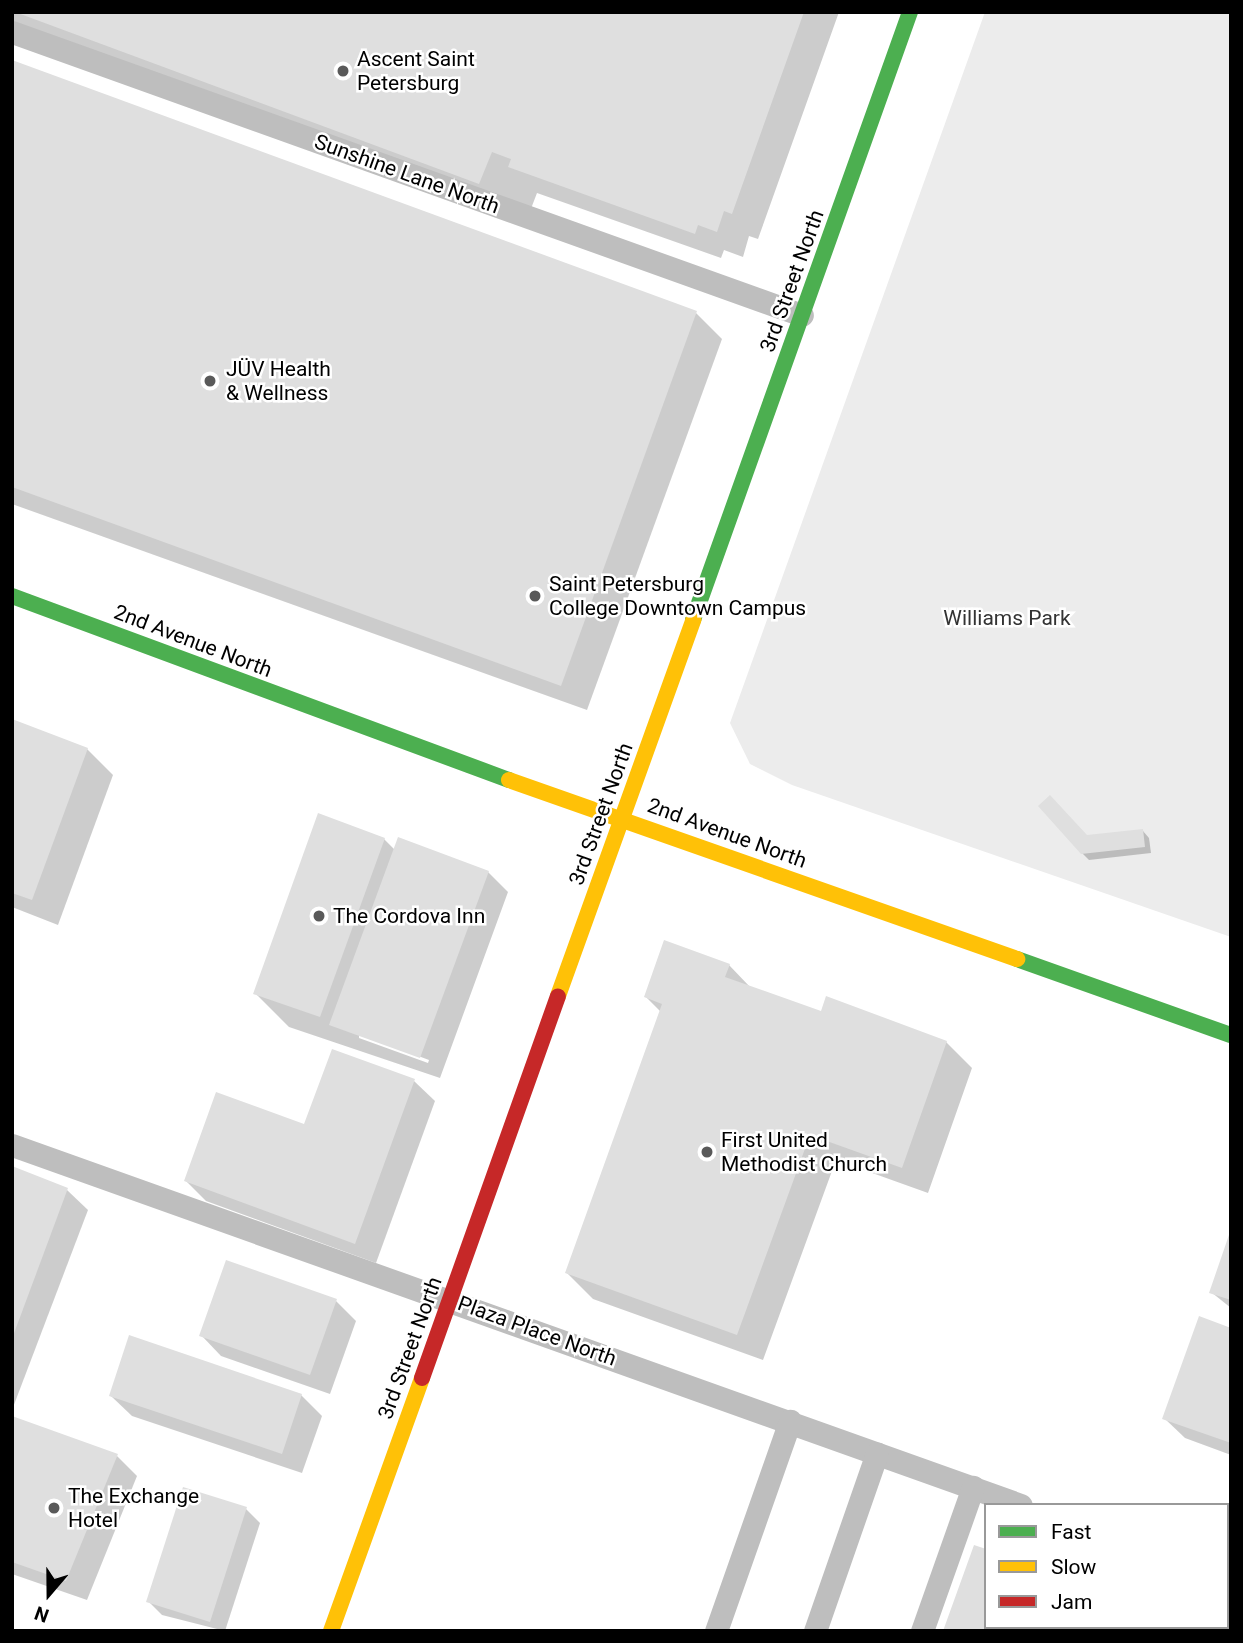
<!DOCTYPE html>
<meta charset="utf-8">
<style>
body{margin:0}
#map{position:relative;width:1243px;height:1643px;overflow:hidden;background:#fff;font-family:Roboto,sans-serif}
div>[style]{position:absolute}
[style*='--x']{left:calc(var(--x)*1px);top:calc(var(--y)*1px);width:calc(var(--w)*1px);rotate:calc(var(--a)*1deg)}
.green>*{inset:0;background:#ececec}
.shadow>*{inset:0;background:#0003}
.building>*{inset:0;background:#dfdfdf}
.lane>*{height:23px;margin:-11.5px;padding:0 11.5px;transform-origin:11.5px;border-radius:11.5px;background:#bebebe}
.fast>*{height:16px;margin:-8px;padding:0 8px;transform-origin:8px;border-radius:8px;background:#4caf50}
.slow>*{height:16px;margin:-8px;padding:0 8px;transform-origin:8px;border-radius:8px;background:#ffc107}
.jam>*{height:16px;margin:-8px;padding:0 8px;transform-origin:8px;border-radius:8px;background:#c62828}
.dots>*{width:19px;height:19px;translate:-50% -50%;box-sizing:border-box;border:4px solid #fff;border-radius:50%}
span{translate:-50% -50%;white-space:nowrap;text-align:center;line-height:1.15;-webkit-text-stroke:5px #fff;paint-order:stroke}
.poi-label{font-size:21px;color:#000}
.left{translate:0 -50%;text-align:left}
.street-label{font-size:21px;color:#000}
.park-label{font-size:21px;color:#333}
.frame{position:absolute;inset:0;border:14px solid #000;pointer-events:none}
.legend{position:absolute;left:984px;top:1503px;width:245px;height:126px;box-sizing:border-box;background:#fff;border:2px solid #999;margin:0;padding:9px 12px;list-style:none;font-size:21px;color:#000}
.legend li{display:flex;align-items:center;gap:14px;height:35px}
.legend b{width:35px;border:2px solid #999}
.north{position:absolute;left:14px;top:1559px;width:70px;height:70px;-webkit-text-stroke:5px #fff;paint-order:stroke;rotate:200deg;font-size:19px;font-weight:700;line-height:28px;text-align:center;color:#000}
.north::after{content:'';display:block;margin:auto;width:24px;height:32px;background:#000;clip-path:polygon(50% 0,100% 100%,50% 72%,0 100%)}
</style>
<div id="map">
<div class="green">
<i style="clip-path:polygon(985px 12px,1231px 12px,1231px 937px,792px 785px,750px 764px,730px 723px)"></i>
</div>
<div class="shadow">
<i style="clip-path:polygon(12px 12px,839px 12px,758px 239px,749px 236px,743px 257px,724px 250px,721px 258px,537px 193px,524px 227px,12px 39px)"></i>
<i style="clip-path:polygon(12px 61px,696px 313px,722px 339px,587px 710px,12px 504px)"></i>
<i style="clip-path:polygon(12px 721px,87px 749px,113px 775px,58px 925px,12px 907px)"></i>
<i style="clip-path:polygon(1143px 831px,1149px 838px,1151px 853px,1089px 860px,1082px 853px,1087px 837px)"></i>
<i style="clip-path:polygon(evenodd,384px 839px,395px 850px,488px 872px,508px 892px,440px 1078px,289px 1027px,255px 993px,384px 839px,359px 1034px,429px 1060px,428px 1063px,359px 1038px,359px 1034px)"></i>
<i style="clip-path:polygon(729px 965px,751px 988px,822px 1013px,946px 1042px,972px 1068px,928px 1193px,836px 1160px,763px 1360px,593px 1299px,567px 1273px,661px 1012px,646px 997px)"></i>
<i style="clip-path:polygon(414px 1081px,435px 1101px,376px 1263px,206px 1201px,186px 1181px)"></i>
<i style="clip-path:polygon(12px 1168px,67px 1190px,88px 1210px,12px 1410px)"></i>
<i style="clip-path:polygon(1231px 1236px,1231px 1308px,1211px 1292px)"></i>
<i style="clip-path:polygon(336px 1301px,356px 1321px,330px 1394px,221px 1356px,201px 1335px)"></i>
<i style="clip-path:polygon(1231px 1329px,1231px 1455px,1185px 1438px,1164px 1418px)"></i>
<i style="clip-path:polygon(301px 1395px,322px 1416px,302px 1473px,132px 1416px,111px 1396px)"></i>
<i style="clip-path:polygon(12px 1418px,117px 1456px,137px 1476px,87px 1600px,12px 1574px)"></i>
<i style="clip-path:polygon(246px 1509px,260px 1523px,225px 1631px,162px 1615px,148px 1601px)"></i>
</div>
<div class="building">
<i style="clip-path:polygon(15px 12px,804px 12px,732px 214px,724px 211px,717px 232px,698px 225px,695px 234px,508px 167px,511px 159px,492px 152px,479px 184px)"></i>
<i style="clip-path:polygon(12px 60px,697px 311px,561px 686px,12px 487px)"></i>
<i style="clip-path:polygon(12px 719px,88px 748px,32px 900px,12px 893px)"></i>
<i style="clip-path:polygon(1050px 795px,1087px 835px,1143px 829px,1145px 847px,1081px 854px,1038px 806px)"></i>
<i style="clip-path:polygon(318px 813px,385px 838px,320px 1017px,253px 994px)"></i>
<i style="clip-path:polygon(398px 837px,489px 871px,420px 1058px,329px 1025px)"></i>
<i style="clip-path:polygon(664px 940px,730px 964px,725px 977px,821px 1011px,826px 996px,947px 1041px,902px 1168px,810px 1135px,737px 1335px,565px 1273px,662px 1004px,644px 997px)"></i>
<i style="clip-path:polygon(332px 1049px,415px 1079px,355px 1244px,184px 1181px,216px 1092px,304px 1124px)"></i>
<i style="clip-path:polygon(12px 1166px,68px 1188px,13px 1336px,12px 1336px)"></i>
<i style="clip-path:polygon(1230px 1232px,1231px 1232px,1231px 1300px,1209px 1293px)"></i>
<i style="clip-path:polygon(226px 1260px,337px 1299px,310px 1375px,199px 1336px)"></i>
<i style="clip-path:polygon(1199px 1316px,1231px 1328px,1231px 1443px,1162px 1419px)"></i>
<i style="clip-path:polygon(129px 1335px,302px 1394px,282px 1454px,109px 1396px)"></i>
<i style="clip-path:polygon(12px 1416px,118px 1454px,66px 1581px,12px 1562px)"></i>
<i style="clip-path:polygon(183px 1487px,247px 1507px,210px 1622px,146px 1602px)"></i>
<i style="clip-path:polygon(974px 1545px,986px 1549px,986px 1627px,1195px 1627px,1194px 1631px,943px 1631px)"></i>
</div>
<div class="lane">
<i style="--x:12;--y:32;--w:839;--a:19.71"></i>
<i style="--x:12;--y:1145;--w:1071;--a:19.64"></i>
<i style="--x:1227;--y:1579;--w:4;--a:14"></i>
<i style="--x:716;--y:1631;--w:223;--a:-70.6"></i>
<i style="--x:815;--y:1631;--w:188;--a:-70.8"></i>
<i style="--x:922;--y:1631;--w:153;--a:-70.5"></i>
</div>
<div class="fast">
<i style="--x:12;--y:596;--w:530;--a:20.32"></i>
<i style="--x:693;--y:620;--w:646;--a:-70.36"></i>
<i style="--x:1017;--y:959;--w:227;--a:19.6"></i>
</div>
<div class="slow">
<i style="--x:509;--y:780;--w:539;--a:19.41"></i>
<i style="--x:558;--y:996;--w:400;--a:-70.2"></i>
<i style="--x:331;--y:1631;--w:269;--a:-70.2"></i>
</div>
<div class="jam">
<i style="--x:422;--y:1378;--w:405;--a:-70.4"></i>
</div>
<div class="dots">
<i style="left:343px;top:71px;background:#595959"></i>
<i style="left:210px;top:381px;background:#595959"></i>
<i style="left:535px;top:596px;background:#595959"></i>
<i style="left:319px;top:916px;background:#595959"></i>
<i style="left:707px;top:1152px;background:#595959"></i>
<i style="left:54px;top:1508px;background:#595959"></i>
</div>
<div class="poi-label">
<span class="left" style="left:357px;top:71px">Ascent Saint<br>Petersburg</span>
<span class="left" style="left:226px;top:381px">JÜV Health<br>&amp; Wellness</span>
<span class="left" style="left:549px;top:596px">Saint Petersburg<br>College Downtown Campus</span>
<span class="left" style="left:333px;top:916px">The Cordova Inn</span>
<span class="left" style="left:721px;top:1152px">First United<br>Methodist Church</span>
<span class="left" style="left:68px;top:1508px">The Exchange<br>Hotel</span>
</div>
<div class="street-label">
<span style="left:407px;top:174px;rotate:20deg">Sunshine Lane North</span>
<span style="left:792px;top:281px;rotate:-70deg">3rd Street North</span>
<span style="left:193px;top:641px;rotate:21deg">2nd Avenue North</span>
<span style="left:601px;top:814px;rotate:-70deg">3rd Street North</span>
<span style="left:727px;top:833px;rotate:20deg">2nd Avenue North</span>
<span style="left:537px;top:1331px;rotate:20deg">Plaza Place North</span>
<span style="left:410px;top:1348px;rotate:-70deg">3rd Street North</span>
</div>
<div class="park-label">
<span style="left:1007px;top:618px">Williams Park</span>
</div>
<div class="frame"></div>
<ul class="legend">
<li><b style="height:9px;background:#4caf50"></b>Fast</li>
<li><b style="height:9px;background:#ffc107"></b>Slow</li>
<li><b style="height:9px;background:#c62828"></b>Jam</li>
</ul>
<div class="north">N</div>
</div>
